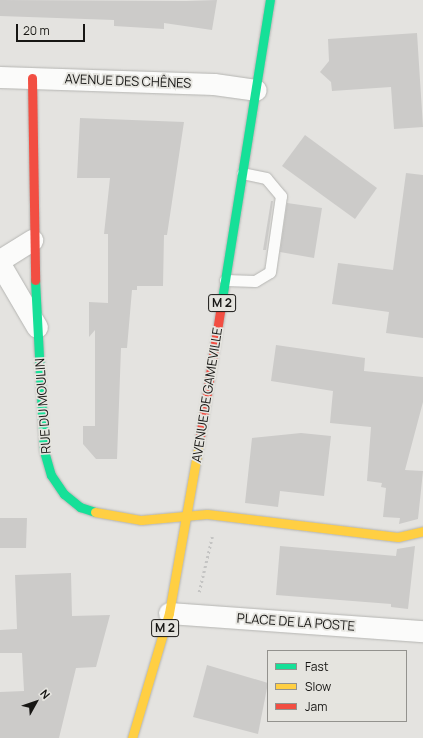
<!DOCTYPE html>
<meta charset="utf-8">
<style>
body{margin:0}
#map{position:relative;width:423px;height:738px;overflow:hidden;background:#e4e3e0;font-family:Manrope,sans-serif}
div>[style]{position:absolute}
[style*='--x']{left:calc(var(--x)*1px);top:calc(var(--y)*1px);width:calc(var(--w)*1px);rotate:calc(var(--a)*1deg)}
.building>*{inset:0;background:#cccbc9}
.path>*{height:2.5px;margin-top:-1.25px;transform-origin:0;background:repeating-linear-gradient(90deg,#c4c4c3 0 2px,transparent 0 5px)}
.roads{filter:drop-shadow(0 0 1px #b5b5b2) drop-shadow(0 0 1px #b5b5b2)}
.lane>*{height:11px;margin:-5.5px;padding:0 5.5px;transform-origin:5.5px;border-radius:5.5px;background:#fbfbfa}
.street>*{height:21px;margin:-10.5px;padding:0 10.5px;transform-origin:10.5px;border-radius:10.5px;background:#fbfbfa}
.fast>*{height:9px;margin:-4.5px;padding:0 4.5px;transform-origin:4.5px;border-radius:4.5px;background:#16e098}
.slow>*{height:9px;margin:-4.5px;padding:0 4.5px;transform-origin:4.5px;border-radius:4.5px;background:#ffcf43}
.jam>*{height:9px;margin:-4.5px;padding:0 4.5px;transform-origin:4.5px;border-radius:4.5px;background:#f24e42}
span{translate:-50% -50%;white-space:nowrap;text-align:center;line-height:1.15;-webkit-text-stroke:3.5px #e5e4df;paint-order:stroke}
.shield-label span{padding:1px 3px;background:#e5e4df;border:1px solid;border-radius:3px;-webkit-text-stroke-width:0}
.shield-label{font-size:12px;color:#171614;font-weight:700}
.street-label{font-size:13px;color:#171614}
.legend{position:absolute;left:267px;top:650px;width:140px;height:72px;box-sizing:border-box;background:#e5e4df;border:1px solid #93928e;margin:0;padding:5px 7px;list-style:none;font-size:12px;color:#171614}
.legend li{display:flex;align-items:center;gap:8px;height:20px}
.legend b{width:20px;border:1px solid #93928e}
.north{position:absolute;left:16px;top:682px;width:40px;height:40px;-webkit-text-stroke:3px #e5e4df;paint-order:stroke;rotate:50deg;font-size:11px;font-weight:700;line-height:16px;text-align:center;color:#171614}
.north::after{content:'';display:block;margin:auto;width:14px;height:18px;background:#171614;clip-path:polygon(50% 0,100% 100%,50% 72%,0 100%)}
.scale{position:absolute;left:16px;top:24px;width:69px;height:18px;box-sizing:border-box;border:2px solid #171614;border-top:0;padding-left:5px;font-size:12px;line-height:14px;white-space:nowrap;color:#171614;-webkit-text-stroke:3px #e5e4df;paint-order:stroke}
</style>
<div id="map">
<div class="building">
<i style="clip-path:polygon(0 0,186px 1px,217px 0,212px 30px,164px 23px,164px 29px,114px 26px,114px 20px,0 16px)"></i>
<i style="clip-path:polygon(417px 33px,423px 127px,394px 129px,391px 87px,332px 91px,331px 82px,320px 72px,329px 61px,328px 39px)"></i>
<i style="clip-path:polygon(80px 118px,184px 122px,167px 235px,164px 235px,163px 286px,137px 286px,137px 290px,132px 290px,127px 348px,121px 348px,117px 459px,96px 459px,83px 444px,83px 426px,95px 426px,95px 330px,89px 337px,89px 302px,108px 303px,108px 234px,104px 234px,110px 178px,77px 178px)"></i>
<i style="clip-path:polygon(305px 135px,377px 188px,355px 219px,282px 166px)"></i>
<i style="clip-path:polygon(406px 173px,423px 175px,423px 338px,386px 333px,389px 312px,332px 304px,338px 263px,393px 270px)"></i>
<i style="clip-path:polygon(271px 201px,273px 201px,266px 250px,263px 250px)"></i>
<i style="clip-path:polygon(287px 203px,322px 208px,314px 258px,280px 252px)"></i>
<i style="clip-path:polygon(276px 345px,365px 358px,364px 371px,423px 377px,423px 402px,405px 470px,423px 471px,418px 519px,399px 524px,400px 518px,383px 517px,386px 488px,381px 487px,382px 483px,367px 481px,371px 427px,330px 423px,333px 391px,271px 381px)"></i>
<i style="clip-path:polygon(301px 433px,331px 436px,324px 496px,280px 491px,278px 507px,245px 503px,252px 438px)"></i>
<i style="clip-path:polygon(0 518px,27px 518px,26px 548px,0 548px)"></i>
<i style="clip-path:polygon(280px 546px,396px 556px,397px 549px,415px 546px,408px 609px,391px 607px,391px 604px,276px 595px)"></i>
<i style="clip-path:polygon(71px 573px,72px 616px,110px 615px,96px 667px,76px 668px,59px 738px,0 738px,0 692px,24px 691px,22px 653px,0 653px,0 630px,17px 629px,15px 575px)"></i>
<i style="clip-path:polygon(207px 665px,268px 683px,258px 734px,193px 717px)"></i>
</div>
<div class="path">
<i style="--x:199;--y:592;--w:57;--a:-76.7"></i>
</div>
<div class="roads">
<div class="lane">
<i style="--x:225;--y:280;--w:30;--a:2"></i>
<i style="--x:255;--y:281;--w:17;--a:-31"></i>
<i style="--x:270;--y:272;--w:77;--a:-81.8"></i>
<i style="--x:281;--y:196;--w:23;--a:-130"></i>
<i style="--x:266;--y:178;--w:24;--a:-168"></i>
</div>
<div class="street">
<i style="--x:0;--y:77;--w:214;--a:1.9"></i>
<i style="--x:214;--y:84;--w:42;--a:8.1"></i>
<i style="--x:0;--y:260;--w:38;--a:-32"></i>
<i style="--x:0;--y:264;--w:73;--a:59.6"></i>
<i style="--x:169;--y:613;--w:255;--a:4.1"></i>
</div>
<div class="fast">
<i style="--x:35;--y:280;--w:171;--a:87"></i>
<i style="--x:44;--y:451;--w:25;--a:74"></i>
<i style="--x:51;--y:475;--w:23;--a:56"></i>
<i style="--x:64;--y:494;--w:21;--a:39"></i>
<i style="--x:80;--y:507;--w:16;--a:18"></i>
<i style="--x:222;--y:299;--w:303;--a:-80.9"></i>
</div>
<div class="slow">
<i style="--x:95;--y:512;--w:47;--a:9.9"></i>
<i style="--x:141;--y:520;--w:66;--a:-5.2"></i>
<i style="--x:207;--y:514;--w:192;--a:6.9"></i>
<i style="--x:398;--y:537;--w:26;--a:-13"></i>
<i style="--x:132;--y:738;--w:130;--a:-73.5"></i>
<i style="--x:169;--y:613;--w:173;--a:-80"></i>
</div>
<div class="jam">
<i style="--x:32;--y:78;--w:202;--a:89.1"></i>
<i style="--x:199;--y:443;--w:146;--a:-80.9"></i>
</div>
</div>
<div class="shield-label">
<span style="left:222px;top:303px">M 2</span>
<span style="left:165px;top:628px">M 2</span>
</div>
<div class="street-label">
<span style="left:128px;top:81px;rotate:2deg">AVENUE DES CHÊNES</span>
<span style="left:207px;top:395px;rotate:-81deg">AVENUE DE GAMEVILLE</span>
<span style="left:43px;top:406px;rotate:-94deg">RUE DU MOULIN</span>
<span style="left:296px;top:622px;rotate:4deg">PLACE DE LA POSTE</span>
</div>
<ul class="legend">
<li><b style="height:5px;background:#16e098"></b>Fast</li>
<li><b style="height:5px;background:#ffcf43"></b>Slow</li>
<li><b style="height:5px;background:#f24e42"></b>Jam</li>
</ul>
<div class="north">N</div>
<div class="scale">20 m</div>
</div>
